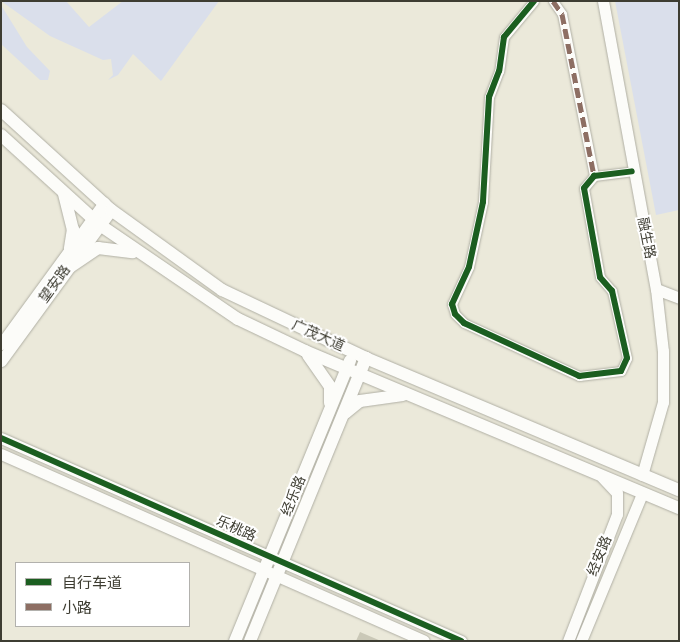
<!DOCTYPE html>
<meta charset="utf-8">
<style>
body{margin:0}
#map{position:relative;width:680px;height:642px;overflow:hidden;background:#ebe9da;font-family:Figtree,"Noto Sans SC",sans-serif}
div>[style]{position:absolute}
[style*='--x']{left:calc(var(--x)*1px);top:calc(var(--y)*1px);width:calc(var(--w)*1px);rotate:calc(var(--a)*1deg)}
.green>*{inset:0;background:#dadfeb}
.building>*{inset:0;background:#cac8b7}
.roads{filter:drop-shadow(0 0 1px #b0afa4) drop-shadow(0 0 1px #b0afa4)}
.minor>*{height:9px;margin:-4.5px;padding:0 4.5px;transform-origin:4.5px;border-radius:4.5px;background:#fcfcf9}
.tertiary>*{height:11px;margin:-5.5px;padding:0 5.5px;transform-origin:5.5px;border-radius:5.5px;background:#fcfcf9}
.secondary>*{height:12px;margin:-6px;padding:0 6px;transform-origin:6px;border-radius:6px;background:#fcfcf9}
.quiet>*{height:5px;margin-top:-2.5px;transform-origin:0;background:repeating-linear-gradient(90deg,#8d6e63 0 10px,transparent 0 15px)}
.cycleway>*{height:6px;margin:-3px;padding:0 3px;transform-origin:3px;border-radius:3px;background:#1b5e20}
span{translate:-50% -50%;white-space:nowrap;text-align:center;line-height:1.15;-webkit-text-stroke:4px #fff;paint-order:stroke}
.street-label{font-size:14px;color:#3e3d32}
.frame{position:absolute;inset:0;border:2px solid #3e3d32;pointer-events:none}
.legend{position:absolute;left:15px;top:562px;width:175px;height:65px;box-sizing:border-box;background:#fff;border:1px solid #b2b1ad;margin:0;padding:6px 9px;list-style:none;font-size:15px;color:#3e3d32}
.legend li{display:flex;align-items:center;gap:10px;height:25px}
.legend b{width:25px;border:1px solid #b2b1ad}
</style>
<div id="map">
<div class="green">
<i style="clip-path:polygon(1px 1px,66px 1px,89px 27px,123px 1px,219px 1px,161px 81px,133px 54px,118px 75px,108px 80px,113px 75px,111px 59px,103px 60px,50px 36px)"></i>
<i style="clip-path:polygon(615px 1px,679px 1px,679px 210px,656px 215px)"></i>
<i style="clip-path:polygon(1px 5px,27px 47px,50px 71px,48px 80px,40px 80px,1px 44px)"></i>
</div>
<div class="building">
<i style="clip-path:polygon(360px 632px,381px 641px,356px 641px)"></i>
</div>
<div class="roads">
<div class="minor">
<i style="--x:534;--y:1;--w:47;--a:129.8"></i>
<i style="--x:504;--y:37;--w:34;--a:98"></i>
<i style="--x:499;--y:71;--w:28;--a:111"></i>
<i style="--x:489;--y:97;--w:105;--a:93.3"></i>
<i style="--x:483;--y:202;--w:66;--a:102.2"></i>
<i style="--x:469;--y:267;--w:41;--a:114.7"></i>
<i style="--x:452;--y:304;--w:10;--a:73"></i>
<i style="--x:455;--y:314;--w:13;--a:45"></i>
<i style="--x:464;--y:323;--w:127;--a:24.7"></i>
<i style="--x:579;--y:376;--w:42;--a:-6.8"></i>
<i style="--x:621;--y:371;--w:14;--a:-65"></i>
<i style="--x:627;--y:358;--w:69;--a:-102.6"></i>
<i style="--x:612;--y:291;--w:18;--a:-131"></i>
<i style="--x:600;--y:277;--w:90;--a:-100.2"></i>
<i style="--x:584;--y:188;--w:16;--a:-50"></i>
<i style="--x:594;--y:176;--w:38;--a:-7"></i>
<i style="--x:553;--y:1;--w:16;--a:55"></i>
<i style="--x:562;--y:14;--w:165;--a:78.8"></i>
</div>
<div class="tertiary">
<i style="--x:603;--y:1;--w:293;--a:79.6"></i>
<i style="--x:656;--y:289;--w:62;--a:83.6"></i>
<i style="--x:663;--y:351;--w:51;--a:90"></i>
<i style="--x:663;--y:402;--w:76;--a:106"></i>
<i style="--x:656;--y:289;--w:25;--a:21"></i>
<i style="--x:1;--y:344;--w:175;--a:-53.9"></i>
<i style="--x:1;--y:361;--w:187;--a:-53.9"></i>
<i style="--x:1;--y:438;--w:503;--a:23.81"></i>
<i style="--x:1;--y:454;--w:462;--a:23.8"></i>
<i style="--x:568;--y:641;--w:136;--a:-68.9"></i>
<i style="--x:617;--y:514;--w:21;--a:-90"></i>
<i style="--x:617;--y:493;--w:22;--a:-133"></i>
<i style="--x:581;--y:641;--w:159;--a:-67.5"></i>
</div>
<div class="secondary">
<i style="--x:1;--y:110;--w:149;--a:42.3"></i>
<i style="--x:111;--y:210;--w:137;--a:35.8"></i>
<i style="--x:222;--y:290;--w:159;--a:25.3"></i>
<i style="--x:366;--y:358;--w:340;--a:22.9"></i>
<i style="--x:1;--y:135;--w:134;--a:42.3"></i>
<i style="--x:100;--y:225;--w:167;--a:34.3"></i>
<i style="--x:238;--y:319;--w:74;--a:25.5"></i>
<i style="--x:305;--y:351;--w:406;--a:22.8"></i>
<i style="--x:64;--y:194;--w:36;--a:76"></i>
<i style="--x:73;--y:229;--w:20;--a:99"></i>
<i style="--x:64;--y:271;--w:41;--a:-34.1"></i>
<i style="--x:98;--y:248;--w:35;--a:7"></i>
<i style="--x:308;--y:355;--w:39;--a:55"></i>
<i style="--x:330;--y:387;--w:16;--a:90"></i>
<i style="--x:345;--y:413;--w:19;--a:-39"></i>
<i style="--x:360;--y:401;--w:43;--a:-7.9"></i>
<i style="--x:235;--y:641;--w:303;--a:-67.7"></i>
<i style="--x:250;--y:641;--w:306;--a:-67.7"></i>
</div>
</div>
<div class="quiet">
<i style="--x:553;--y:1;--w:16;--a:55"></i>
<i style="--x:562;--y:14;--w:165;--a:78.8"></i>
</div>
<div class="cycleway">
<i style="--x:534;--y:1;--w:47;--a:129.8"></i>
<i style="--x:504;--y:37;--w:34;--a:98"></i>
<i style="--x:499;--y:71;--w:28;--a:111"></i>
<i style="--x:489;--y:97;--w:105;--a:93.3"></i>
<i style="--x:483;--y:202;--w:66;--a:102.2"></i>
<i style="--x:469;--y:267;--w:41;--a:114.7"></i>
<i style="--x:452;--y:304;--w:10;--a:73"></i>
<i style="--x:455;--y:314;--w:13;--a:45"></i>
<i style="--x:464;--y:323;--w:127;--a:24.7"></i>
<i style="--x:579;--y:376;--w:42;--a:-6.8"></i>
<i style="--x:621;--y:371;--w:14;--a:-65"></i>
<i style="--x:627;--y:358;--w:69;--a:-102.6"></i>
<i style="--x:612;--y:291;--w:18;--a:-131"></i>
<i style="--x:600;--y:277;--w:90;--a:-100.2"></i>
<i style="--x:584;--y:188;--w:16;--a:-50"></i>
<i style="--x:594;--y:176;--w:38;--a:-7"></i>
<i style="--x:1;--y:438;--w:503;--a:23.81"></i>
</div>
<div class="street-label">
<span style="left:646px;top:238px;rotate:79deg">融生路</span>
<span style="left:55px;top:284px;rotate:-54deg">望安路</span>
<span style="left:318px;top:336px;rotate:24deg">广茂大道</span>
<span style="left:294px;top:496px;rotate:-68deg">经乐路</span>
<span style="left:236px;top:529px;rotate:24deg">乐桃路</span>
<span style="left:600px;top:556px;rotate:-68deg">经安路</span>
</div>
<div class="frame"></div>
<ul class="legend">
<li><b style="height:6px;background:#1b5e20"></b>自行车道</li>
<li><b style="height:6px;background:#8d6e63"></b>小路</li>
</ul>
</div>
